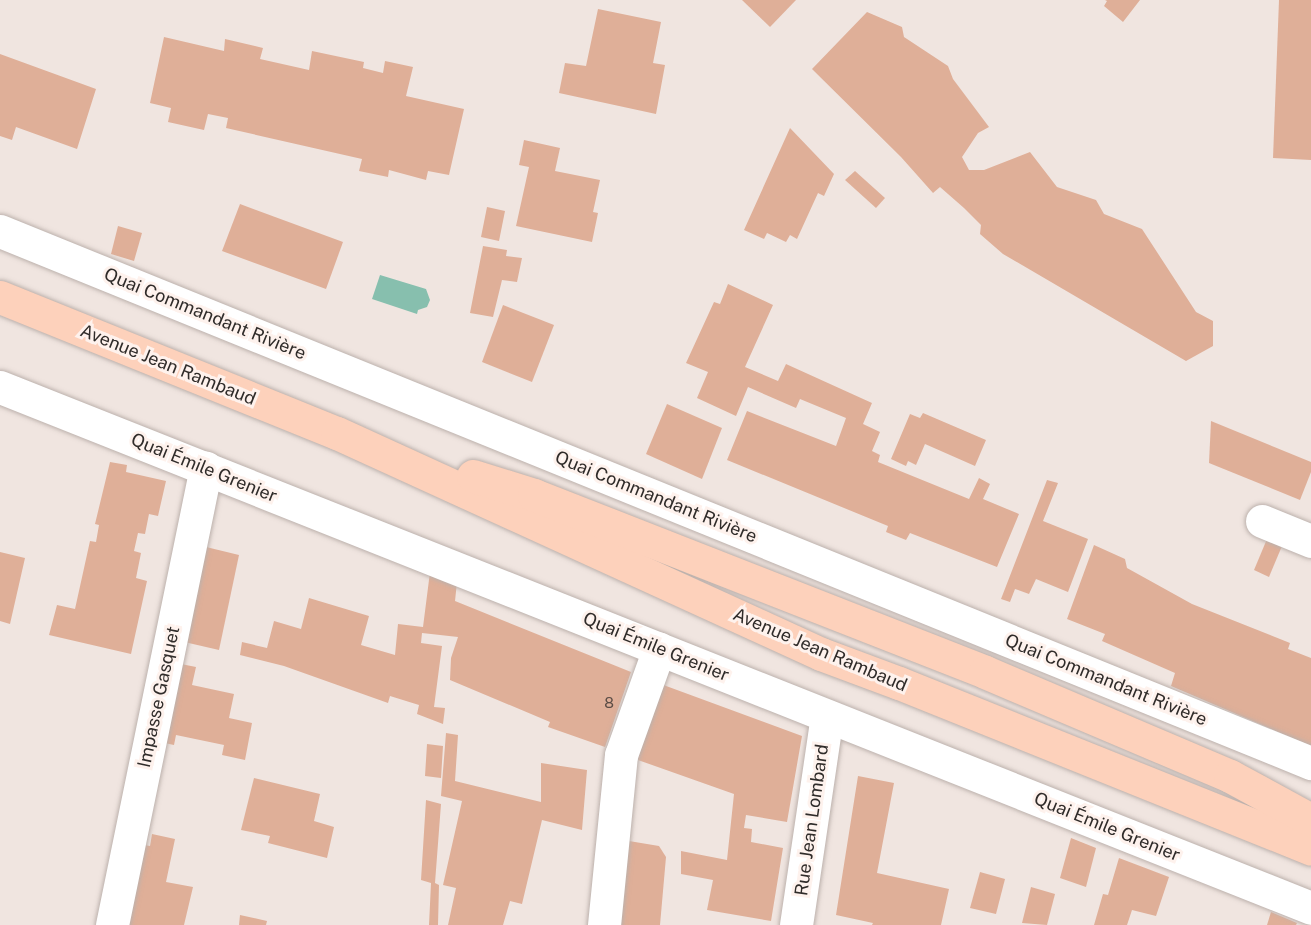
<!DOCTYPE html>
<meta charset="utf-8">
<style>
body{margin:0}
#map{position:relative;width:1311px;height:925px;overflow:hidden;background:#f0e5e0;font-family:"Public Sans",sans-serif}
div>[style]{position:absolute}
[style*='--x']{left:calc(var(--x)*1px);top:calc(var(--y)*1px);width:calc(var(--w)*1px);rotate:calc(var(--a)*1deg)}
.water>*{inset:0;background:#87bfae}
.building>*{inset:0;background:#dfaf98}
.roads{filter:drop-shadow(0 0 2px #bcb1ac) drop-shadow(0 0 2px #bcb1ac)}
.street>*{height:33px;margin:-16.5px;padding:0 16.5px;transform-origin:16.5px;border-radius:16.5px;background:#fff}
.primary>*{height:33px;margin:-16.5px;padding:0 16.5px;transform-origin:16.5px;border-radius:16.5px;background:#fdd1bb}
span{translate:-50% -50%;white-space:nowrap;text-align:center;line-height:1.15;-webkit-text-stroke:6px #fef2ed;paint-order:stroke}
.number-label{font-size:15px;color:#5c4d46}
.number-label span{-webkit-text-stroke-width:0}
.street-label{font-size:18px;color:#302c2a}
</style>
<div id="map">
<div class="water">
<i style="clip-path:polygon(380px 275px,426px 289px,430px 300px,427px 307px,418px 310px,417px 314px,372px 299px)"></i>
</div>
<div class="building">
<i style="clip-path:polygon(742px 0,796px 0,770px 27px)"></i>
<i style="clip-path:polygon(1105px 0,1140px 0,1123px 22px,1104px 6px,1107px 1px)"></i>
<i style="clip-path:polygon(1279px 0,1311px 0,1311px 160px,1273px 158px)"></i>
<i style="clip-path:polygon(598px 9px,661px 22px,653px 63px,665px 65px,656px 114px,559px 93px,565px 63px,586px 66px)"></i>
<i style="clip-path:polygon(867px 12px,902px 27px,904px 37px,948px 66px,953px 79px,989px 127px,978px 133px,962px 157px,969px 170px,984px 170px,1030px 152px,1057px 187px,1096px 200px,1104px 214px,1142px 229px,1196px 312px,1213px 321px,1213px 346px,1186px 361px,1003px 254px,980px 234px,981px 225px,964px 208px,940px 187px,933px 193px,901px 157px,812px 69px)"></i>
<i style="clip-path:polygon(164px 37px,224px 51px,225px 39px,263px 48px,260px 59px,309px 70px,312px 51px,364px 62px,363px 68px,383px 73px,385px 61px,413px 67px,406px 96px,464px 109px,449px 175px,428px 171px,426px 180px,389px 170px,388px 177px,359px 171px,362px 159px,226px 128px,228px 118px,208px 114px,204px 130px,168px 122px,171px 108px,150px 103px)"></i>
<i style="clip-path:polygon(0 54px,96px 89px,77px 149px,16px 127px,12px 140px,0 136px)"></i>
<i style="clip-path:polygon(790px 128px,834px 174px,824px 196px,818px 193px,797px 239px,790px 235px,786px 242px,767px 233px,764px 239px,744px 230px)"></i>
<i style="clip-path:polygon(524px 140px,560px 148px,555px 171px,600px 180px,593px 212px,598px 213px,592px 242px,516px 226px,529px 167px,519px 165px)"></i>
<i style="clip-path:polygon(855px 171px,885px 198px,876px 208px,845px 180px)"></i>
<i style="clip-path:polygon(240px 204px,343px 242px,326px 289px,222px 251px)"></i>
<i style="clip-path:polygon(487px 207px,505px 211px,499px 241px,481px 237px)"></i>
<i style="clip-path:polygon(118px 226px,142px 233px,134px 261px,111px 254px)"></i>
<i style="clip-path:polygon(483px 246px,507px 250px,506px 256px,522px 258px,517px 282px,502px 280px,493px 317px,470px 313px)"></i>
<i style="clip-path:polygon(728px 284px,773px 305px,745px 367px,778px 381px,786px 364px,872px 403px,863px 424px,880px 432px,872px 451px,880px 455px,878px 462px,969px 499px,979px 478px,990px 484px,983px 499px,1019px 514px,997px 567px,910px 533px,906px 540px,886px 532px,888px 526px,727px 460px,747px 411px,836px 446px,846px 418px,800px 399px,796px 408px,748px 387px,736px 416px,697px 398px,708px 372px,686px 363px,714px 302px,720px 304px)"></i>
<i style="clip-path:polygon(503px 305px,554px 325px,532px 382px,482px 362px)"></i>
<i style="clip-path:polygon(667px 404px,722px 428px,702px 479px,646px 454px)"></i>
<i style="clip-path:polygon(923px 413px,986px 440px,975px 466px,925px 444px,916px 465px,908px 461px,906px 466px,891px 459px,910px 414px,920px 418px)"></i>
<i style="clip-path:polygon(1211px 421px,1311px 462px,1311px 472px,1300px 500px,1209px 463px)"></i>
<i style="clip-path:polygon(110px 462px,127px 465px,126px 472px,166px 481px,158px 516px,149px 514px,145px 534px,138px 533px,134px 551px,141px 553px,136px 578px,147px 581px,131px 654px,49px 635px,57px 605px,75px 609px,90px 541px,96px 542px,99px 525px,95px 524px)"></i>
<i style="clip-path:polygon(1047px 480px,1058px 483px,1043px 521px,1088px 539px,1068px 592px,1036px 579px,1029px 594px,1015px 589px,1010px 602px,1001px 599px)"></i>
<i style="clip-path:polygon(1267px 539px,1282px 546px,1269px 577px,1254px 570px)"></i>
<i style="clip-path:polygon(1094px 545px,1125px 559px,1127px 568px,1192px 604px,1290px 643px,1288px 649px,1311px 658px,1311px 746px,1171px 686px,1175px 673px,1102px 641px,1105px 634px,1067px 619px)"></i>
<i style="clip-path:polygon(202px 546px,239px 555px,219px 650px,180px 641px)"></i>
<i style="clip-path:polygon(0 552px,25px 558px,10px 624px,0 621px)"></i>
<i style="clip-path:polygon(430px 572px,457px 582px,455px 601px,631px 672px,605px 747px,548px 727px,550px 722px,450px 680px,451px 658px,458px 637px,422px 633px,421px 643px,442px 646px,434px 707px,445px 708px,443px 724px,417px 714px,419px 705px,390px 696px,388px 703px,284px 666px,240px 655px,242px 642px,267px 648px,274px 621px,301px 629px,309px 598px,369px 616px,361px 645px,395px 655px,398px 624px,423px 627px)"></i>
<i style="clip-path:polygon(181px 664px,196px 667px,192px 685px,234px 694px,229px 718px,252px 723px,245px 760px,222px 755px,224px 745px,176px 735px,174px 745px,160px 742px)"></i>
<i style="clip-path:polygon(658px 683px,802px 736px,787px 822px,746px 815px,744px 828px,752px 829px,751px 842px,783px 848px,771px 921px,707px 910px,713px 880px,681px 874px,681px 851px,727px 860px,734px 794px,638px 760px,642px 720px)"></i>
<i style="clip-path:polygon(446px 733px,458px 735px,455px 781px,541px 802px,541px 763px,587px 770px,582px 830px,542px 820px,522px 904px,510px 901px,503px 925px,448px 925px,456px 888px,443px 885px,462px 801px,441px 796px)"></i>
<i style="clip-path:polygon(427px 744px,443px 746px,441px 778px,425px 776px)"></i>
<i style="clip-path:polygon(858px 776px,894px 783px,877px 873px,949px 889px,941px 925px,872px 925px,873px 923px,836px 915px)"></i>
<i style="clip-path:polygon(254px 778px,320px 794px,314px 821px,334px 827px,327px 858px,268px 843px,270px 836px,241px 830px)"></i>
<i style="clip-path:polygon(426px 800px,441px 804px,435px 883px,439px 885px,438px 925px,429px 925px,431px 883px,421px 880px)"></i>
<i style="clip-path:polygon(152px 834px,175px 839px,166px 882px,193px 887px,184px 925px,122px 925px,138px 844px,150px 846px)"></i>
<i style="clip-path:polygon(1071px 838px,1096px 848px,1086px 887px,1060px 878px)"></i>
<i style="clip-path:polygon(629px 841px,659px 846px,666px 857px,660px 925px,619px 925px)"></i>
<i style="clip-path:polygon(1119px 858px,1169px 877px,1156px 916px,1132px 910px,1127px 925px,1094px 925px,1103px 894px,1108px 895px)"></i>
<i style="clip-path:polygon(980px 872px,1005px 879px,996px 914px,970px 908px)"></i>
<i style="clip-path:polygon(1031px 887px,1055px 894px,1047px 925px,1022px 923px)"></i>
<i style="clip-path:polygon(1271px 912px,1297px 923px,1296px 925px,1267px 925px)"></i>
<i style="clip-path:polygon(240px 915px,267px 921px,266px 925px,239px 925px)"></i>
</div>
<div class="roads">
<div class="street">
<i style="--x:0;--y:231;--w:1415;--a:22.09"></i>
<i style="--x:0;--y:387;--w:1411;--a:21.67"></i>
<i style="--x:1262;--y:521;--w:53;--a:22.2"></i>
<i style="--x:112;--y:925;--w:467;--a:-78.4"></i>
<i style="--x:604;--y:925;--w:171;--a:-84.3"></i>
<i style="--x:621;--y:755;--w:113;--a:-70.3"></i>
<i style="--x:796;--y:925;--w:211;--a:-81.6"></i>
</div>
<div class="primary">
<i style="--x:0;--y:297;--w:363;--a:22"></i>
<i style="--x:337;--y:433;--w:532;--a:24.54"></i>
<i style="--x:821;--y:654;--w:83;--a:20.4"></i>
<i style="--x:899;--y:683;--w:444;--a:21.9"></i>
<i style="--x:473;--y:476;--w:64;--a:17.3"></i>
<i style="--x:534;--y:495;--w:484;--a:21.4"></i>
<i style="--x:985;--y:672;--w:266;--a:23"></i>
<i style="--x:1230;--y:776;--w:92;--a:28.5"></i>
</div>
</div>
<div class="number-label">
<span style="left:609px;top:703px">8</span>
</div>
<div class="street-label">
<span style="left:205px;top:314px;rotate:22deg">Quai Commandant Rivière</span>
<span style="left:168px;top:365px;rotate:22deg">Avenue Jean Rambaud</span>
<span style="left:204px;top:468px;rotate:22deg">Quai Émile Grenier</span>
<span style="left:656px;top:497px;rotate:22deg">Quai Commandant Rivière</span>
<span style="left:656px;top:647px;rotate:22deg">Quai Émile Grenier</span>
<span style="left:820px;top:650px;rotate:23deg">Avenue Jean Rambaud</span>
<span style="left:1106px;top:680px;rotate:22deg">Quai Commandant Rivière</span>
<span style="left:159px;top:697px;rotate:-78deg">Impasse Gasquet</span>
<span style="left:812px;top:820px;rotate:-82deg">Rue Jean Lombard</span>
<span style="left:1107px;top:827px;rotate:22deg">Quai Émile Grenier</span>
</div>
</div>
